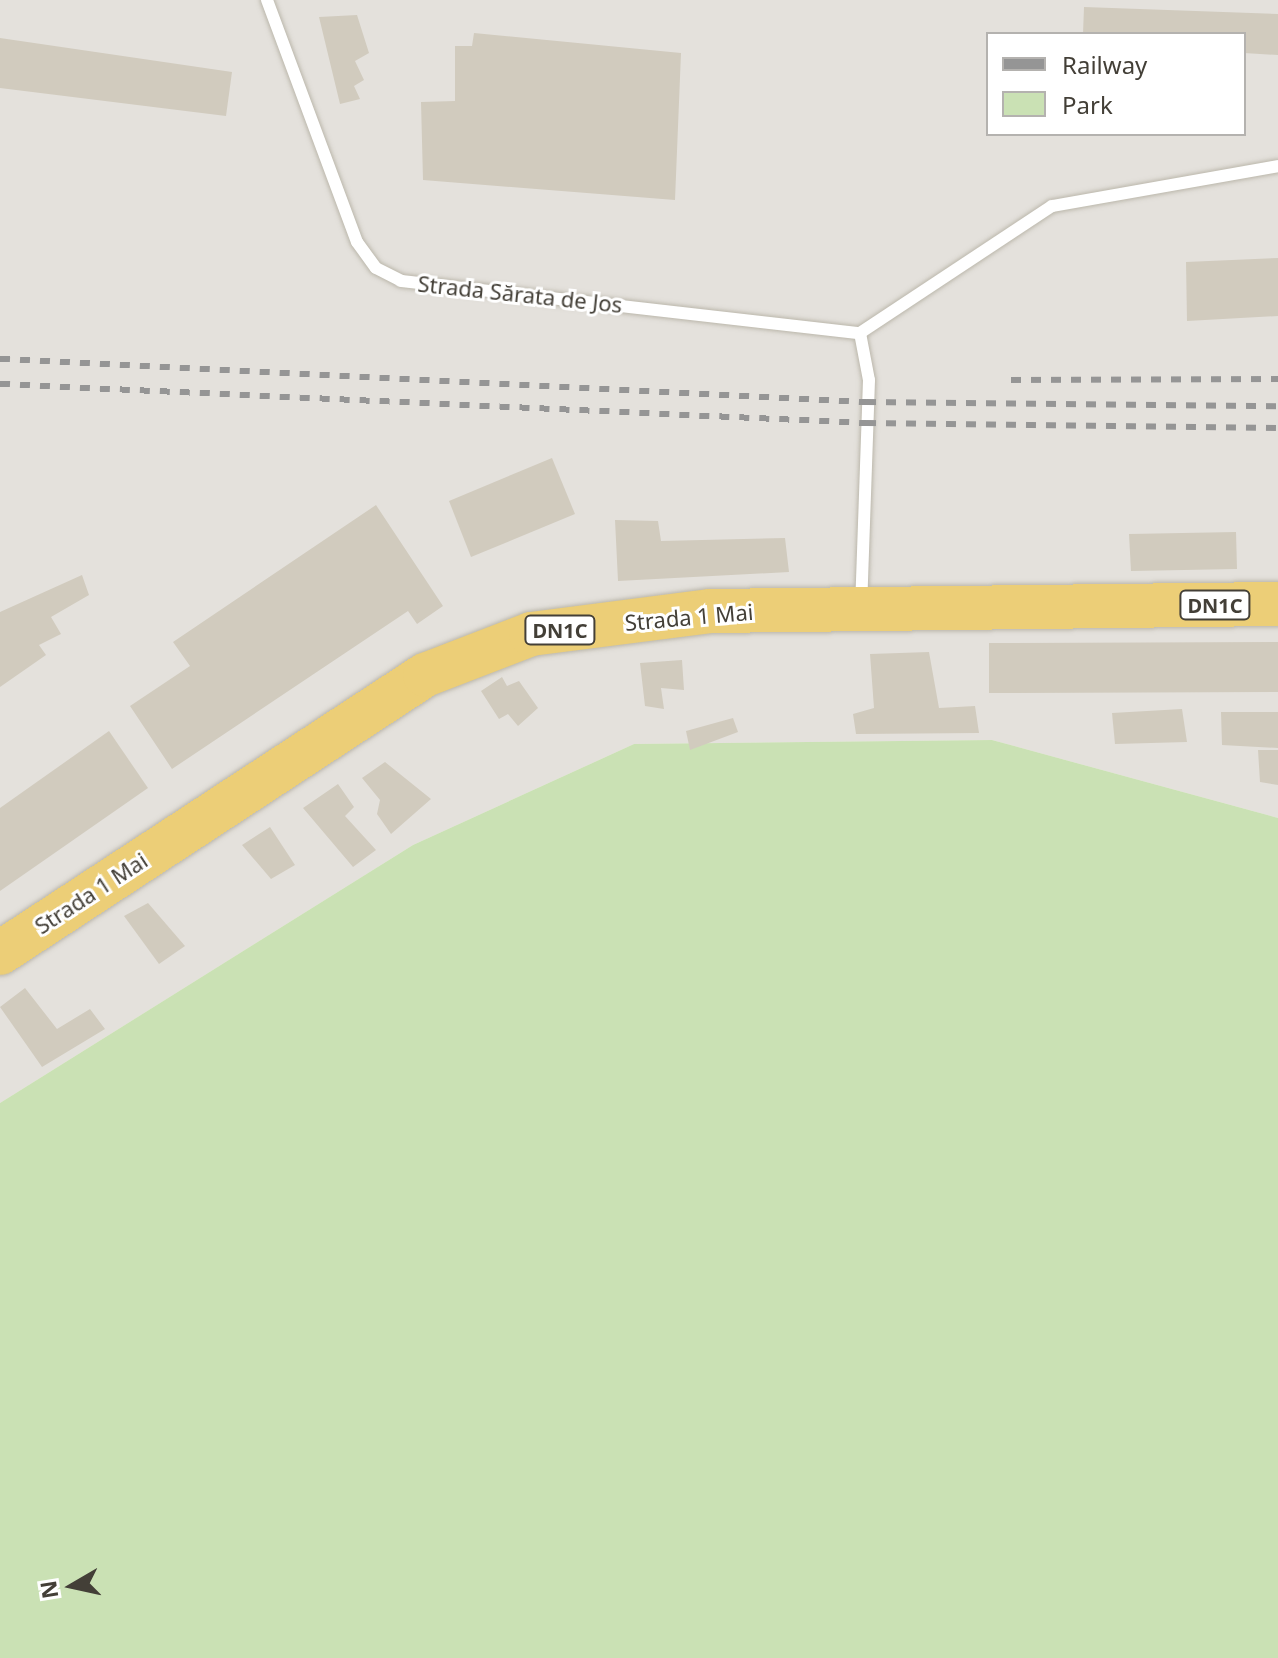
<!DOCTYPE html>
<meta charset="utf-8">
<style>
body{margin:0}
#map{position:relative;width:1278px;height:1658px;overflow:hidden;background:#f1efe7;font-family:"Noto Sans",sans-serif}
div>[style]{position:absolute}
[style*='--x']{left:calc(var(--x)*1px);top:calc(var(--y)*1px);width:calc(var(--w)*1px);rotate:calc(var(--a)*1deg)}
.industrial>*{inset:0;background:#e4e1dc}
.green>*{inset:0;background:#cae1b4}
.building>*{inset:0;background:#d1cbbe}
.roads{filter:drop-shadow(0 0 2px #bbb7ab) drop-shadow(0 0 2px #bbb7ab)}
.lane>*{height:12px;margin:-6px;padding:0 6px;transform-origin:6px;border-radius:6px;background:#fff}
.highway>*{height:44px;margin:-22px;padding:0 22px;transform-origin:22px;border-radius:22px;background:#ecce77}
.rail>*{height:6px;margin-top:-3px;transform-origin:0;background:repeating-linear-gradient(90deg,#959595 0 10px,transparent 0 20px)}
span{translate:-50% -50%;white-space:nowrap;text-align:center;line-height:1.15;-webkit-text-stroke:6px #fff;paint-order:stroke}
.shield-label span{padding:2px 6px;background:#fff;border:2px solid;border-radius:6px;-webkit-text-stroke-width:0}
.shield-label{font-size:20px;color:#433f37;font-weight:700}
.street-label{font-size:22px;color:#433f37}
.legend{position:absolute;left:986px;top:32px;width:260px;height:104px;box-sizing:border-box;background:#fff;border:2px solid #b4b2af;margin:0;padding:10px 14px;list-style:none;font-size:24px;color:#433f37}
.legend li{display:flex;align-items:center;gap:16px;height:40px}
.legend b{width:40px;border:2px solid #b4b2af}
.north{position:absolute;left:32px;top:1546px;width:80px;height:80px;-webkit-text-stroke:6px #fff;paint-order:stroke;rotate:261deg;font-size:22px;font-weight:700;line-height:32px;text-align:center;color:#433f37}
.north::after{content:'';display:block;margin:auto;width:28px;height:36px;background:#433f37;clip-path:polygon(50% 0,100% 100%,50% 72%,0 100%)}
</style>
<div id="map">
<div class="industrial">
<i style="clip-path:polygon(evenodd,0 0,1278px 0,1278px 818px,992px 740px,634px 744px,413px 845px,0 1103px,0 0,988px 34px,1244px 34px,1244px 134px,988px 134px,988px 34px)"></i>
</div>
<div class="green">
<i style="clip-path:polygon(992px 740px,1278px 818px,1278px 1658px,0 1658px,0 1103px,413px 845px,634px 744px)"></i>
</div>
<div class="building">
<i style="clip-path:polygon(1084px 7px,1278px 14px,1278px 55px,1244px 53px,1244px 34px,1083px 34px)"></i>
<i style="clip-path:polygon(357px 15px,369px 53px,355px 61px,364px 80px,354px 86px,360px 99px,340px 104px,319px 17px)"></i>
<i style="clip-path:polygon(474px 33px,681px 53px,675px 200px,423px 180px,421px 102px,455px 101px,455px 46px,472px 46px)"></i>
<i style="clip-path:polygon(0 38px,232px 72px,226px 116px,0 88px)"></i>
<i style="clip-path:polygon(1278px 258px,1278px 316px,1187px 321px,1186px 262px)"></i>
<i style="clip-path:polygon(552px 458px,575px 514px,471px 557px,449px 501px)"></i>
<i style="clip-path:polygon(376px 505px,443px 606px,417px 624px,408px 611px,172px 769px,130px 706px,190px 666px,173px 642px)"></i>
<i style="clip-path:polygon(615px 520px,658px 521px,661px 541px,785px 538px,789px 572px,618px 581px)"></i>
<i style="clip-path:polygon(1236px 532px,1237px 569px,1131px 571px,1129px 534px)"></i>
<i style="clip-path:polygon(82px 575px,89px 595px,51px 617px,61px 634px,39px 645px,46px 655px,0 687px,0 612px)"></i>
<i style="clip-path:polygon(1278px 642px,1278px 692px,989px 693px,989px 643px)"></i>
<i style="clip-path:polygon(929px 652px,939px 708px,975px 706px,979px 733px,856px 734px,853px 714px,874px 708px,870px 654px)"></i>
<i style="clip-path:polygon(682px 660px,684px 690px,661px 688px,664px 709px,645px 706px,640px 663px)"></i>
<i style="clip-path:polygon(502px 677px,507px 686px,519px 681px,538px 708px,518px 726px,508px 714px,499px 719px,481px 691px)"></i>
<i style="clip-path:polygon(1182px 709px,1187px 742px,1115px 744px,1112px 713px)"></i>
<i style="clip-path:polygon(1221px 712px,1278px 712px,1278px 748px,1222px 745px)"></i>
<i style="clip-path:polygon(733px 718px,738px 732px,690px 750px,686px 731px)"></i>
<i style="clip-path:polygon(109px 731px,148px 788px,0 891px,0 808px)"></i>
<i style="clip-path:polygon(1258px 750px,1278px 750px,1278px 785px,1260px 782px)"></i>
<i style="clip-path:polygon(385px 762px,431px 799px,391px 834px,377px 814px,380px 800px,362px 778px)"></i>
<i style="clip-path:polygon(338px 784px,354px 807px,345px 816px,376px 850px,353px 867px,303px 808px)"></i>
<i style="clip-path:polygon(270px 827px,295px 865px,271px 879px,242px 845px)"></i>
<i style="clip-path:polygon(148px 903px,185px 946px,159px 964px,124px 916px)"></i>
<i style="clip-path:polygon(25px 988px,57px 1029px,90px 1009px,105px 1029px,42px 1067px,0 1007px)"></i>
</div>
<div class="roads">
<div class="lane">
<i style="--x:267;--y:0;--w:258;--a:69.6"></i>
<i style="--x:357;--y:242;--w:32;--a:54"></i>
<i style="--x:376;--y:268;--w:28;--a:27"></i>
<i style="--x:401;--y:281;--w:462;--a:6.5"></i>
<i style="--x:860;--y:333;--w:48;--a:79.2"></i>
<i style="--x:869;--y:380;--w:224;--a:92"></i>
<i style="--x:860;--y:333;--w:230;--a:-33.5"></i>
<i style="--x:1052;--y:206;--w:230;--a:-10"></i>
</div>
<div class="highway">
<i style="--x:0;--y:953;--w:508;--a:-33.19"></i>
<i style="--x:425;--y:675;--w:114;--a:-21.1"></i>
<i style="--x:531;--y:634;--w:180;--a:-7.3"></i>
<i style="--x:710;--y:611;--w:568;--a:-0.71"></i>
</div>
</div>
<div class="rail">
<i style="--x:0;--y:359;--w:867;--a:2.84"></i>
<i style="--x:866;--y:402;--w:412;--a:0.6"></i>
<i style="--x:1011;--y:380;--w:267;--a:-0.2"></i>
<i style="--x:0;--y:384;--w:867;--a:2.58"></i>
<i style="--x:866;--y:423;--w:412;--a:0.7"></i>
</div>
<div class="shield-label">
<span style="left:1215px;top:605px">DN1C</span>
<span style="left:560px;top:630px">DN1C</span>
</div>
<div class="street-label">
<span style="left:520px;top:294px;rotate:6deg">Strada Sărata de Jos</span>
<span style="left:689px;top:617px;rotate:-5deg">Strada 1 Mai</span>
<span style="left:91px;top:893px;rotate:-33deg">Strada 1 Mai</span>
</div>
<ul class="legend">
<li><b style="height:10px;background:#959595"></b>Railway</li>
<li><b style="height:22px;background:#cae1b4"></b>Park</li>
</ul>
<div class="north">N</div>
</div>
